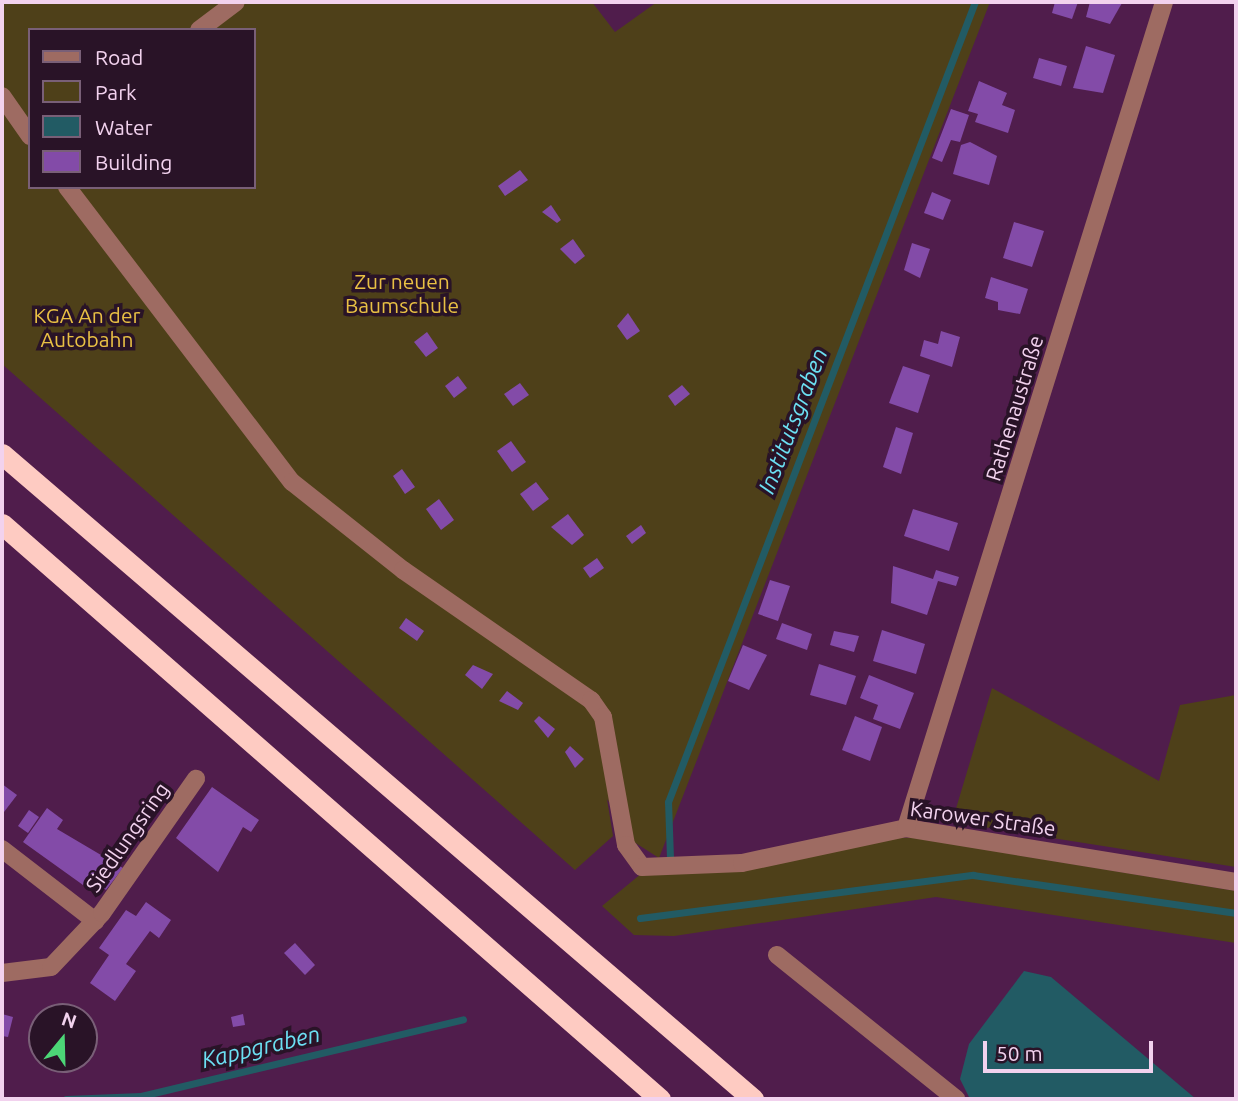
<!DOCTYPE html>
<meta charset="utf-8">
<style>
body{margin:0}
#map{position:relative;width:1238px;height:1101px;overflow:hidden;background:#501d4c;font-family:Ubuntu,sans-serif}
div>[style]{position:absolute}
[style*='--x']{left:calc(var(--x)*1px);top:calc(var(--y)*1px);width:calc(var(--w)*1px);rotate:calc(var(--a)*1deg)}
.green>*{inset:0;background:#4e4019}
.water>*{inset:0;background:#225b64}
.stream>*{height:7px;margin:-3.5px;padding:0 3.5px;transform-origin:3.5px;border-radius:3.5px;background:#225b64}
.building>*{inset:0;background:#834ba8}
.minor>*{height:18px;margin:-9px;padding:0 9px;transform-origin:9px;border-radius:9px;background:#9e6b62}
.highway>*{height:21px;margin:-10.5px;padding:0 10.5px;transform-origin:10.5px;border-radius:10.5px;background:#fecbc2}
span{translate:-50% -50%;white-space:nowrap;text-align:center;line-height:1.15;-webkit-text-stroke:7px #291327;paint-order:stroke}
.park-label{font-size:21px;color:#e9c044}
.street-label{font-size:21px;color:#f2d2ee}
.water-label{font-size:23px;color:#6ce0f3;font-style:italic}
.frame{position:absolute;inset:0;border:4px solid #f2d2ee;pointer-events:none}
.legend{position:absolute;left:28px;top:28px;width:228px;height:161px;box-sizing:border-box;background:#291327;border:2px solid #795f77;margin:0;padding:9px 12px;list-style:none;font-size:21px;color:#f2d2ee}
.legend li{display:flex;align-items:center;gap:14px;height:35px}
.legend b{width:35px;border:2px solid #795f77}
.north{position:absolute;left:28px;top:1003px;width:70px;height:70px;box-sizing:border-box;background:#291327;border:2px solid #795f77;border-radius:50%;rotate:19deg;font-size:19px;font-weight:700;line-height:28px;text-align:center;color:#f2d2ee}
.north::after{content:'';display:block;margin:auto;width:24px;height:32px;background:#4cd677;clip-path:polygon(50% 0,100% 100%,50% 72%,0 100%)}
.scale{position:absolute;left:983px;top:1041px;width:170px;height:32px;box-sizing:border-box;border:4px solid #f2d2ee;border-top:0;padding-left:9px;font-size:21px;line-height:24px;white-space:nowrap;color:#f2d2ee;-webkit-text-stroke:5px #291327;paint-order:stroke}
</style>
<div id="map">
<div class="green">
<i style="clip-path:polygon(evenodd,2px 2px,592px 2px,615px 32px,657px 2px,990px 2px,659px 858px,634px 842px,607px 799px,613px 836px,575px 870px,2px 364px,2px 2px,30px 30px,254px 30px,254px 187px,30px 187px,30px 30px)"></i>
<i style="clip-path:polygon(992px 688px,1159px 781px,1180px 705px,1236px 695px,1236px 867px,952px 822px)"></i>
<i style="clip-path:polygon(877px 837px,915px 838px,1236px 891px,1236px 943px,936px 897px,674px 936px,634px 935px,602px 906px,642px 873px)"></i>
</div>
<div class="water">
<i style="clip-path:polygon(1024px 971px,1051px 977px,1196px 1099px,970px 1099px,960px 1079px,969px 1044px)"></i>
</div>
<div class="stream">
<i style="--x:670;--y:858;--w:56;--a:-92"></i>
<i style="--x:668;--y:802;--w:857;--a:-69.01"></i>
<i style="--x:640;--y:918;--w:336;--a:-7.4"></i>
<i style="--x:973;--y:875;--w:266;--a:8.2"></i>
<i style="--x:66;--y:1099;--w:75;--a:-2.3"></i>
<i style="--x:141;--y:1096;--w:331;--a:-13.4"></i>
</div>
<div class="building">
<i style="clip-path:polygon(1055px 2px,1078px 2px,1072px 19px,1052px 13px)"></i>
<i style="clip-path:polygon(1090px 2px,1118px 2px,1122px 3px,1110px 24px,1086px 17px)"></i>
<i style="clip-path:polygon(1086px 46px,1115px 55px,1103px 93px,1073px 88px)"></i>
<i style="clip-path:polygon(1039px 58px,1067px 66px,1061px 86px,1033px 78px)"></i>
<i style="clip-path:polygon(979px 81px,1007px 93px,1002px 105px,1015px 110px,1008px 133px,975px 122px,978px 114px,968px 111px)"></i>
<i style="clip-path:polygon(951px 109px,969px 115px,960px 142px,951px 140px,942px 162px,932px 158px)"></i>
<i style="clip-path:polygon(970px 142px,997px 156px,989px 185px,953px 174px,961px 145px)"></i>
<i style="clip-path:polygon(520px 170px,528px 180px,505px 196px,498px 186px)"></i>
<i style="clip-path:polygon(932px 192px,951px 200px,943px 220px,924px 213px)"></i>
<i style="clip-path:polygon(551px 205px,561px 220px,557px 223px,542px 212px)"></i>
<i style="clip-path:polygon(1014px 222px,1044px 231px,1032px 267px,1003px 258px)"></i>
<i style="clip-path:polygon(573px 239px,585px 256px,575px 264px,560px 249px)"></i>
<i style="clip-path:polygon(912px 243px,930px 249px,920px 278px,904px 270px)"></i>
<i style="clip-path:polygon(991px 277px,1028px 289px,1020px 314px,998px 310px,998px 302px,985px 298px)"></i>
<i style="clip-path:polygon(628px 313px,640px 331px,627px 340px,617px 326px)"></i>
<i style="clip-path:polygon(941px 331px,960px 337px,952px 367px,920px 356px,924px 340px,938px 344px)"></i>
<i style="clip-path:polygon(427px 332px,438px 348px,426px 357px,414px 342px)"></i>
<i style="clip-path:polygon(903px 366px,930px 375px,918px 413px,889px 403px)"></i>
<i style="clip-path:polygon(458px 376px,467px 388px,454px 398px,445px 386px)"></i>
<i style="clip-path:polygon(520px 383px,529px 395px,513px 406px,504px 394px)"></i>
<i style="clip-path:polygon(682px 385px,690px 394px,675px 406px,668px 396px)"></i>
<i style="clip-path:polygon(896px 427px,913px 433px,901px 474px,883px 467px)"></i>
<i style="clip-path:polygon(511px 441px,526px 462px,512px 472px,497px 451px)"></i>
<i style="clip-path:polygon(402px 469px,415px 487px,405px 494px,393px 476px)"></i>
<i style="clip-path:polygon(536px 482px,549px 499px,533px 511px,520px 494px)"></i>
<i style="clip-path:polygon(439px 499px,454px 520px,441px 530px,426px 509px)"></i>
<i style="clip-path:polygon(913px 509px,958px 523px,949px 551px,904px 536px)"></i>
<i style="clip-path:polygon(568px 514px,584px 535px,572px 545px,551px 527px)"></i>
<i style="clip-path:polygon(641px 525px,646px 533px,632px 544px,626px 536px)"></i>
<i style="clip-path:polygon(597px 558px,604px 568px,590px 578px,583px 568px)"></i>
<i style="clip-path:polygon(893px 566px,933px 579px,936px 570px,959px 577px,956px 586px,938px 581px,927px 615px,891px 603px)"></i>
<i style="clip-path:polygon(770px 580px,790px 586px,778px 621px,758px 614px)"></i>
<i style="clip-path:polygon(406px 618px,424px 631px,417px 641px,399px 628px)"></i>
<i style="clip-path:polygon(782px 623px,812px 634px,807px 650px,776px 639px)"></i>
<i style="clip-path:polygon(882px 630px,925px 644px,916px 674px,873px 661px)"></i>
<i style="clip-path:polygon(834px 631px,859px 636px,854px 652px,830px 645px)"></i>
<i style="clip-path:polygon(743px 645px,767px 655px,749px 690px,728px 681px)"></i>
<i style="clip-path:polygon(819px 664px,856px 676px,846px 705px,810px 695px)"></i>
<i style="clip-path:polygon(473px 665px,493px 674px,482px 689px,465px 675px)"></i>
<i style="clip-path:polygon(869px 675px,914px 693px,900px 729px,873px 719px,878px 705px,860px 698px)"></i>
<i style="clip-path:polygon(507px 691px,523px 703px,518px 710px,499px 701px)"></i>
<i style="clip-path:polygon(539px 716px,555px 729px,548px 738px,534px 721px)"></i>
<i style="clip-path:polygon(855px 716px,882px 727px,870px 761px,842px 750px)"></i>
<i style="clip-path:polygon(570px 746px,584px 759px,575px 768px,565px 752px)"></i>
<i style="clip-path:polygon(2px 784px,17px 795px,4px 812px,2px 810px)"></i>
<i style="clip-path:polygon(212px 787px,259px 820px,251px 832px,243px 827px,218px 872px,176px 838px)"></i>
<i style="clip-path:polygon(47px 808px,63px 820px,57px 829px,123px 868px,106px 890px,88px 877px,83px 885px,23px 842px)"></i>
<i style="clip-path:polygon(29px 810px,39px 817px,28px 833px,18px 826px)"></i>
<i style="clip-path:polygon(146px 902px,171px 920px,159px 938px,150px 931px,126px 964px,136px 971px,115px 1001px,90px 983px,109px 955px,99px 948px,126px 910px,136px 916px)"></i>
<i style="clip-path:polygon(295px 943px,315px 965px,305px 975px,284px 953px)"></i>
<i style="clip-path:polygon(2px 1014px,13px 1017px,8px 1037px,2px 1036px)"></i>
<i style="clip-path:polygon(243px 1014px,245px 1025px,233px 1027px,231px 1017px)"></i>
</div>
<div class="minor">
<i style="--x:199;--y:30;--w:46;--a:-37.1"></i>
<i style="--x:2;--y:96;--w:49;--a:55"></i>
<i style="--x:67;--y:187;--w:371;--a:52.7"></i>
<i style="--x:292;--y:482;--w:142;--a:38.4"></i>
<i style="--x:403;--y:570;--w:229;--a:34.7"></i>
<i style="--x:591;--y:700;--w:21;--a:55"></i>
<i style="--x:603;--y:717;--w:130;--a:79.8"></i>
<i style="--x:626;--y:845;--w:27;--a:54"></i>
<i style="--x:642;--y:867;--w:100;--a:-2.3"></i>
<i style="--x:742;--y:863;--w:168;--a:-12"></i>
<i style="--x:906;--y:828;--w:334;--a:9.3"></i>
<i style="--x:906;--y:828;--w:865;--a:-72.65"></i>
<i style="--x:2;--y:849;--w:118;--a:37.7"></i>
<i style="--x:777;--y:955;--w:230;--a:38.8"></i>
<i style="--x:2;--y:973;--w:49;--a:-7"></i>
<i style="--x:51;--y:967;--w:74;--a:-46.6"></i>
<i style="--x:102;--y:913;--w:164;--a:-55"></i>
</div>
<div class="highway">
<i style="--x:2;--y:454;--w:990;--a:40.66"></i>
<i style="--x:2;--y:524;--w:874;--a:41.15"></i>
</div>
<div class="park-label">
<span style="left:402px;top:293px">Zur neuen<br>Baumschule</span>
<span style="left:87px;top:327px">KGA An der<br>Autobahn</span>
</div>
<div class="street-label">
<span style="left:1014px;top:408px;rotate:-73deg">Rathenaustraße</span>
<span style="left:983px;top:818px;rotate:8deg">Karower Straße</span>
<span style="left:127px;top:837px;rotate:-55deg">Siedlungsring</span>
</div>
<div class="water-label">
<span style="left:793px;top:421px;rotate:-69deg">Institutsgraben</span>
<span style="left:261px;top:1047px;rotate:-13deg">Kappgraben</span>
</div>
<div class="frame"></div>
<ul class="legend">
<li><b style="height:9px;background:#9e6b62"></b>Road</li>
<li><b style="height:19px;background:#4e4019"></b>Park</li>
<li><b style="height:19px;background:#225b64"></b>Water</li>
<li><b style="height:19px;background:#834ba8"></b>Building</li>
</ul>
<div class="north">N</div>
<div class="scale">50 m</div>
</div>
